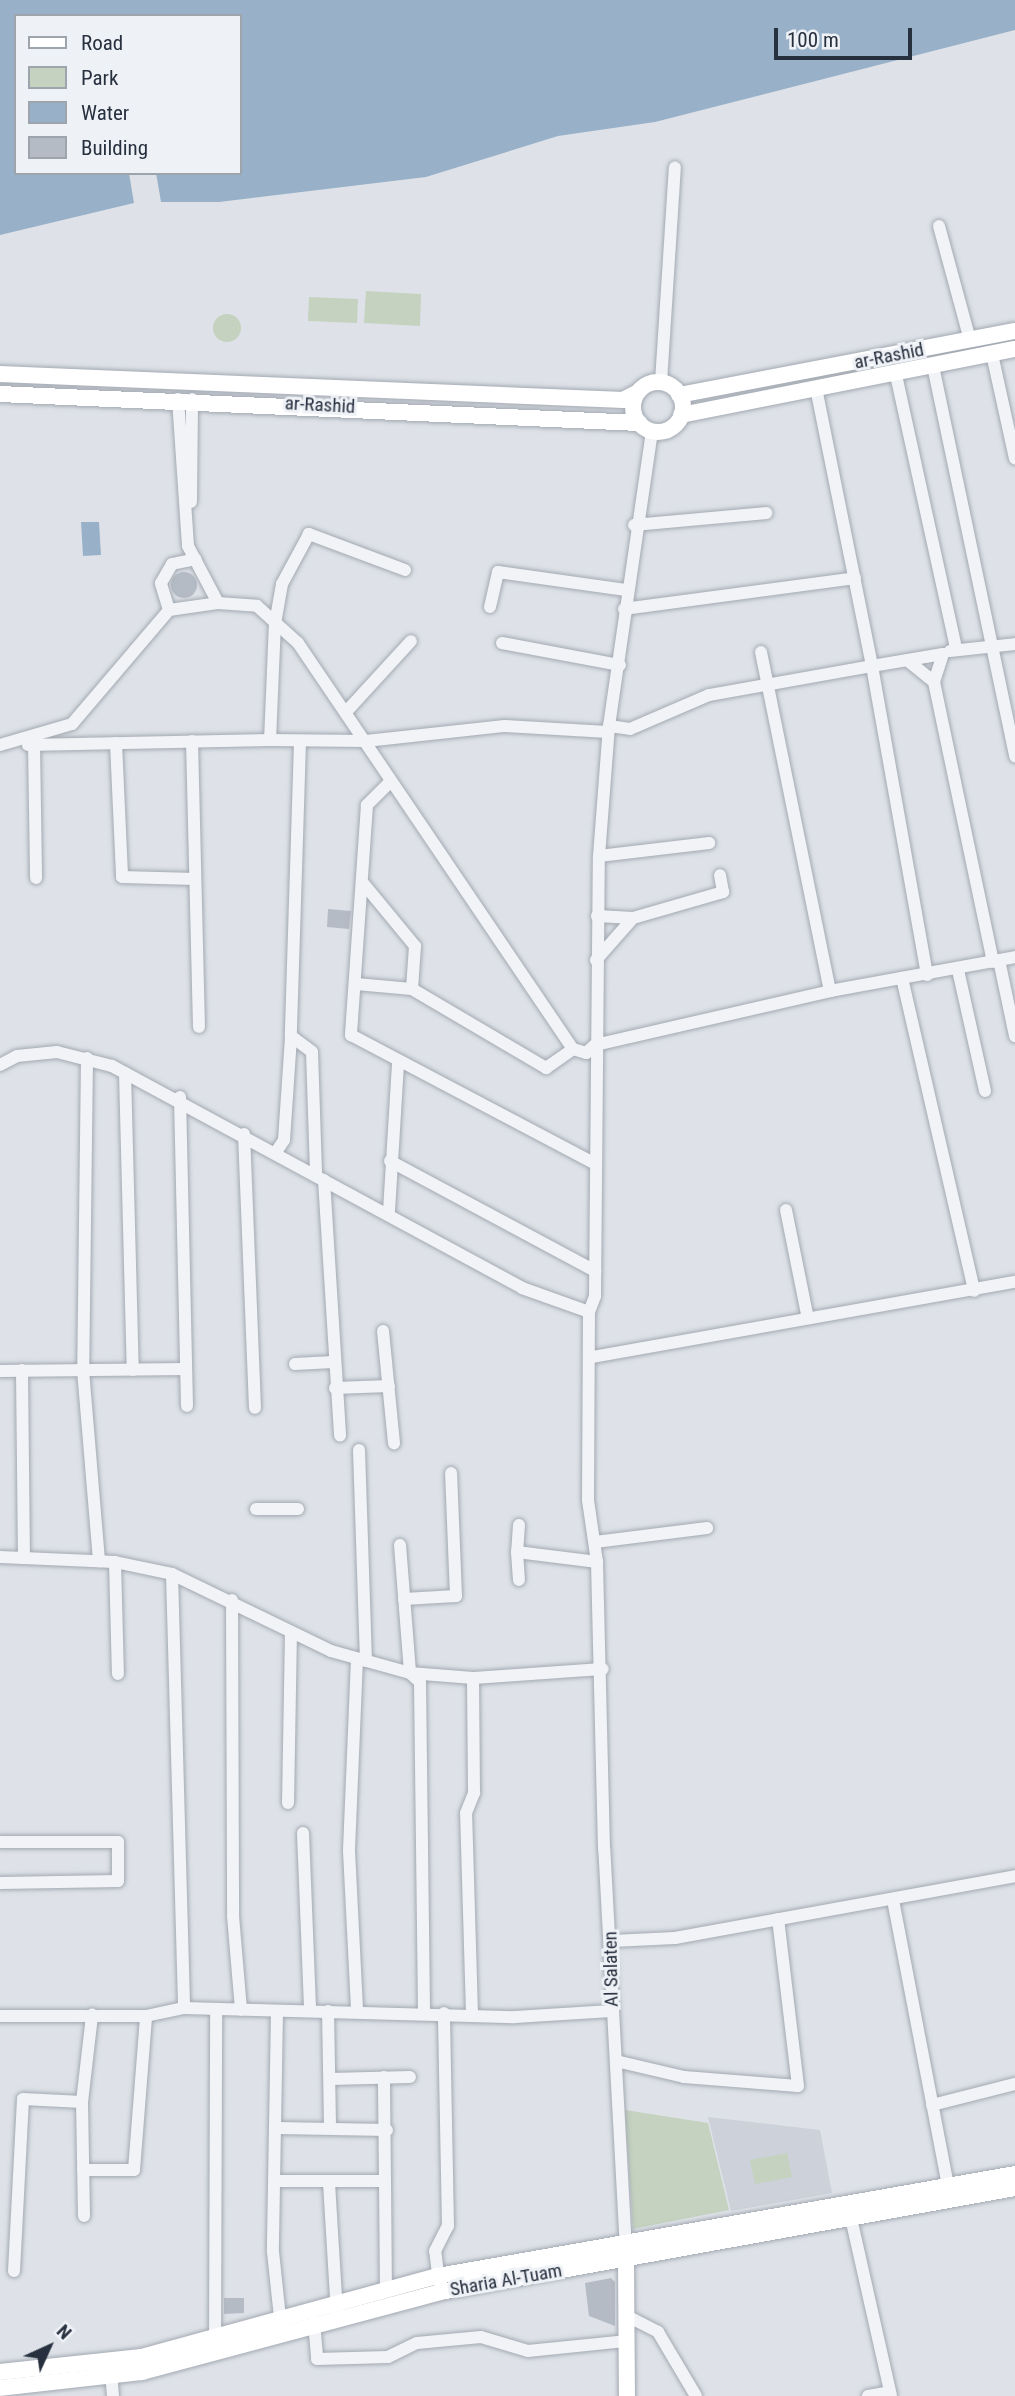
<!DOCTYPE html>
<style>
body{margin:0}
#map{position:relative;width:1015px;height:2396px;overflow:hidden;background:#dee2e8;font-family:"Roboto Condensed",sans-serif}
div>[style]{position:absolute}
[style*='--x']{left:calc(var(--x)*1px);top:calc(var(--y)*1px);width:calc(var(--w)*1px);rotate:calc(var(--a)*1deg)}
.built>*{inset:0;background:#ccd1da}
.green>*{inset:0;background:#c4d2bf}
.round{border-radius:50%}
.water>*{inset:0;background:#99b1c8}
.building>*{inset:0;background:#b5bbc5}
.roads{filter:drop-shadow(0 0 2px #a3a9b2) drop-shadow(0 0 2px #a3a9b2)}
.minor>*{height:12px;margin:-6px;padding:0 6px;transform-origin:6px;border-radius:6px;background:#f1f3f6}
.major>*{height:16px;margin:-8px;padding:0 8px;transform-origin:8px;border-radius:8px;background:#fff}
.major>.ring{margin:-8px;padding:0;box-sizing:content-box;background:none;border:16px solid #fff;border-radius:50%}
span{translate:-50% -50%;white-space:nowrap;text-align:center;line-height:1.15;-webkit-text-stroke:6px #eef1f5;paint-order:stroke}
.street-label{font-size:19px;color:#27303f}
.legend{position:absolute;left:14px;top:14px;width:228px;height:161px;box-sizing:border-box;background:#eef1f5;border:2px solid #9ea4ac;margin:0;padding:9px 12px;list-style:none;font-size:21px;color:#27303f}
.legend li{display:flex;align-items:center;gap:14px;height:35px}
.legend b{width:35px;border:2px solid #9ea4ac}
.north{position:absolute;left:14px;top:2312px;width:70px;height:70px;-webkit-text-stroke:5px #eef1f5;paint-order:stroke;rotate:45deg;font-size:19px;font-weight:700;line-height:28px;text-align:center;color:#27303f}
.north::after{content:'';display:block;margin:auto;width:24px;height:32px;background:#27303f;clip-path:polygon(50% 0,100% 100%,50% 72%,0 100%)}
.scale{position:absolute;left:774px;top:28px;width:138px;height:32px;box-sizing:border-box;border:4px solid #27303f;border-top:0;padding-left:9px;font-size:21px;line-height:24px;white-space:nowrap;color:#27303f;-webkit-text-stroke:5px #eef1f5;paint-order:stroke}
</style>
<div id="map">
<div class="built">
<i style="clip-path:polygon(708px 2117px,820px 2130px,832px 2193px,731px 2211px)"></i>
</div>
<div class="green">
<i style="clip-path:polygon(366px 291px,421px 294px,420px 326px,364px 323px)"></i>
<i style="clip-path:polygon(309px 297px,358px 299px,357px 323px,308px 321px)"></i>
<i class="round" style="left:213px;top:314px;width:28px;height:28px"></i>
<i style="clip-path:polygon(625px 2110px,708px 2123px,729px 2210px,633px 2229px)"></i>
<i style="clip-path:polygon(787px 2153px,792px 2177px,755px 2184px,750px 2160px)"></i>
</div>
<div class="water">
<i style="clip-path:polygon(0 0,1015px 0,1015px 30px,655px 122px,558px 136px,426px 177px,219px 202px,161px 202px,156px 173px,240px 173px,240px 16px,16px 16px,16px 173px,129px 173px,134px 203px,0 235px)"></i>
<i style="clip-path:polygon(99px 522px,101px 555px,83px 556px,81px 522px)"></i>
</div>
<div class="building">
<i class="round" style="left:171px;top:572px;width:26px;height:26px"></i>
<i style="clip-path:polygon(328px 909px,351px 911px,349px 929px,327px 927px)"></i>
<i style="clip-path:polygon(611px 2278px,615px 2282px,615px 2326px,589px 2316px,585px 2283px)"></i>
<i style="clip-path:polygon(224px 2298px,244px 2298px,244px 2313px,224px 2314px)"></i>
</div>
<div class="roads">
<div class="minor">
<i style="--x:939;--y:226;--w:118;--a:74.8"></i>
<i style="--x:992;--y:354;--w:107;--a:77.6"></i>
<i style="--x:933;--y:366;--w:399;--a:78.1"></i>
<i style="--x:896;--y:375;--w:280;--a:77.6"></i>
<i style="--x:661;--y:382;--w:215;--a:-86.3"></i>
<i style="--x:816;--y:388;--w:284;--a:78.6"></i>
<i style="--x:872;--y:666;--w:72;--a:-9.6"></i>
<i style="--x:943;--y:654;--w:29;--a:108"></i>
<i style="--x:934;--y:682;--w:286;--a:78.1"></i>
<i style="--x:178;--y:399;--w:147;--a:86.1"></i>
<i style="--x:188;--y:546;--w:64;--a:62.2"></i>
<i style="--x:191;--y:502;--w:103;--a:-89.4"></i>
<i style="--x:634;--y:525;--w:133;--a:-5.2"></i>
<i style="--x:405;--y:570;--w:103;--a:-159.4"></i>
<i style="--x:309;--y:534;--w:57;--a:118.4"></i>
<i style="--x:282;--y:584;--w:39;--a:100"></i>
<i style="--x:275;--y:622;--w:118;--a:92.4"></i>
<i style="--x:270;--y:740;--w:96;--a:0.6"></i>
<i style="--x:366;--y:741;--w:140;--a:-6.2"></i>
<i style="--x:505;--y:726;--w:103;--a:3.3"></i>
<i style="--x:490;--y:607;--w:36;--a:-77"></i>
<i style="--x:498;--y:572;--w:129;--a:8"></i>
<i style="--x:624;--y:609;--w:233;--a:-7.6"></i>
<i style="--x:169;--y:610;--w:28;--a:-107"></i>
<i style="--x:161;--y:583;--w:22;--a:-60"></i>
<i style="--x:172;--y:564;--w:24;--a:-12"></i>
<i style="--x:502;--y:643;--w:120;--a:10.6"></i>
<i style="--x:950;--y:651;--w:65;--a:-6.1"></i>
<i style="--x:761;--y:652;--w:346;--a:78.5"></i>
<i style="--x:907;--y:660;--w:35;--a:39"></i>
<i style="--x:346;--y:712;--w:96;--a:-47.5"></i>
<i style="--x:609;--y:726;--w:21;--a:8"></i>
<i style="--x:630;--y:729;--w:86;--a:-23.3"></i>
<i style="--x:709;--y:695;--w:166;--a:-10.1"></i>
<i style="--x:872;--y:666;--w:314;--a:79.9"></i>
<i style="--x:192;--y:741;--w:286;--a:88.6"></i>
<i style="--x:300;--y:742;--w:294;--a:91.8"></i>
<i style="--x:291;--y:1036;--w:26;--a:37"></i>
<i style="--x:312;--y:1052;--w:123;--a:88.1"></i>
<i style="--x:116;--y:743;--w:134;--a:87.4"></i>
<i style="--x:122;--y:877;--w:73;--a:1.6"></i>
<i style="--x:0;--y:745;--w:75;--a:-16.3"></i>
<i style="--x:72;--y:724;--w:150;--a:-49.6"></i>
<i style="--x:169;--y:610;--w:49;--a:-8.1"></i>
<i style="--x:218;--y:603;--w:39;--a:4"></i>
<i style="--x:257;--y:606;--w:55;--a:42.1"></i>
<i style="--x:298;--y:643;--w:490;--a:55.9"></i>
<i style="--x:573;--y:1049;--w:14;--a:17"></i>
<i style="--x:586;--y:1053;--w:12;--a:-42"></i>
<i style="--x:595;--y:1045;--w:241;--a:-12.9"></i>
<i style="--x:830;--y:991;--w:188;--a:-10.4"></i>
<i style="--x:28;--y:745;--w:242;--a:-1.2"></i>
<i style="--x:34;--y:745;--w:133;--a:89.1"></i>
<i style="--x:390;--y:782;--w:33;--a:135"></i>
<i style="--x:367;--y:805;--w:231;--a:94"></i>
<i style="--x:351;--y:1035;--w:277;--a:27.8"></i>
<i style="--x:599;--y:856;--w:111;--a:-6.7"></i>
<i style="--x:363;--y:883;--w:82;--a:50.5"></i>
<i style="--x:415;--y:946;--w:43;--a:94"></i>
<i style="--x:412;--y:989;--w:156;--a:30.5"></i>
<i style="--x:546;--y:1068;--w:33;--a:-35"></i>
<i style="--x:597;--y:916;--w:36;--a:3"></i>
<i style="--x:633;--y:918;--w:94;--a:-16.1"></i>
<i style="--x:723;--y:892;--w:17;--a:-100"></i>
<i style="--x:596;--y:960;--w:56;--a:-48.6"></i>
<i style="--x:999;--y:960;--w:78;--a:78.1"></i>
<i style="--x:958;--y:970;--w:124;--a:77.4"></i>
<i style="--x:902;--y:978;--w:321;--a:77"></i>
<i style="--x:356;--y:984;--w:56;--a:5.1"></i>
<i style="--x:87;--y:1058;--w:312;--a:90.7"></i>
<i style="--x:83;--y:1370;--w:192;--a:85.2"></i>
<i style="--x:0;--y:1065;--w:19;--a:-28"></i>
<i style="--x:17;--y:1056;--w:40;--a:-5.7"></i>
<i style="--x:57;--y:1052;--w:57;--a:14.3"></i>
<i style="--x:112;--y:1066;--w:466;--a:28.4"></i>
<i style="--x:522;--y:1288;--w:71;--a:19.7"></i>
<i style="--x:125;--y:1073;--w:297;--a:88.5"></i>
<i style="--x:180;--y:1097;--w:309;--a:88.7"></i>
<i style="--x:244;--y:1134;--w:274;--a:87.7"></i>
<i style="--x:276;--y:1152;--w:14;--a:-56"></i>
<i style="--x:284;--y:1140;--w:104;--a:-86.1"></i>
<i style="--x:390;--y:1161;--w:233;--a:28.2"></i>
<i style="--x:324;--y:1180;--w:256;--a:86.4"></i>
<i style="--x:786;--y:1210;--w:106;--a:78.6"></i>
<i style="--x:389;--y:1211;--w:149;--a:-86.5"></i>
<i style="--x:383;--y:1331;--w:113;--a:84.4"></i>
<i style="--x:592;--y:1357;--w:430;--a:-10.1"></i>
<i style="--x:295;--y:1364;--w:38;--a:-3"></i>
<i style="--x:22;--y:1370;--w:188;--a:89.4"></i>
<i style="--x:0;--y:1371;--w:186;--a:-0.6"></i>
<i style="--x:335;--y:1388;--w:54;--a:-2.1"></i>
<i style="--x:359;--y:1450;--w:211;--a:88.1"></i>
<i style="--x:256;--y:1509;--w:42;--a:0"></i>
<i style="--x:519;--y:1525;--w:27;--a:94"></i>
<i style="--x:517;--y:1552;--w:81;--a:7.1"></i>
<i style="--x:595;--y:1542;--w:113;--a:-7.1"></i>
<i style="--x:400;--y:1545;--w:128;--a:85.5"></i>
<i style="--x:410;--y:1673;--w:13;--a:42"></i>
<i style="--x:420;--y:1682;--w:330;--a:89.3"></i>
<i style="--x:517;--y:1552;--w:28;--a:86"></i>
<i style="--x:0;--y:1557;--w:115;--a:2.5"></i>
<i style="--x:115;--y:1562;--w:58;--a:11.9"></i>
<i style="--x:172;--y:1574;--w:177;--a:25.8"></i>
<i style="--x:331;--y:1651;--w:82;--a:15.6"></i>
<i style="--x:410;--y:1673;--w:63;--a:4.5"></i>
<i style="--x:473;--y:1678;--w:130;--a:-4"></i>
<i style="--x:115;--y:1562;--w:112;--a:88.5"></i>
<i style="--x:172;--y:1574;--w:434;--a:88.4"></i>
<i style="--x:404;--y:1599;--w:52;--a:-3.3"></i>
<i style="--x:456;--y:1596;--w:123;--a:-92.3"></i>
<i style="--x:232;--y:1600;--w:316;--a:89.8"></i>
<i style="--x:233;--y:1916;--w:94;--a:85.1"></i>
<i style="--x:357;--y:1659;--w:192;--a:92.4"></i>
<i style="--x:349;--y:1851;--w:160;--a:87.1"></i>
<i style="--x:288;--y:1803;--w:170;--a:-89"></i>
<i style="--x:303;--y:1833;--w:177;--a:87.7"></i>
<i style="--x:0;--y:1842;--w:118;--a:0"></i>
<i style="--x:118;--y:1842;--w:39;--a:90"></i>
<i style="--x:118;--y:1881;--w:118;--a:179"></i>
<i style="--x:893;--y:1900;--w:297;--a:79.1"></i>
<i style="--x:612;--y:1941;--w:63;--a:-2.7"></i>
<i style="--x:675;--y:1938;--w:346;--a:-10.3"></i>
<i style="--x:328;--y:2011;--w:116;--a:89"></i>
<i style="--x:277;--y:2012;--w:240;--a:91"></i>
<i style="--x:273;--y:2252;--w:65;--a:83.9"></i>
<i style="--x:472;--y:2013;--w:200;--a:-91.7"></i>
<i style="--x:466;--y:1813;--w:22;--a:-68"></i>
<i style="--x:474;--y:1793;--w:115;--a:-90.5"></i>
<i style="--x:0;--y:2016;--w:146;--a:0"></i>
<i style="--x:146;--y:2016;--w:39;--a:-12"></i>
<i style="--x:184;--y:2008;--w:331;--a:1.6"></i>
<i style="--x:515;--y:2017;--w:96;--a:-3.6"></i>
<i style="--x:616;--y:2061;--w:70;--a:13.2"></i>
<i style="--x:684;--y:2077;--w:114;--a:4.5"></i>
<i style="--x:798;--y:2086;--w:168;--a:-96.8"></i>
<i style="--x:330;--y:2079;--w:80;--a:-1.4"></i>
<i style="--x:932;--y:2105;--w:86;--a:-14.2"></i>
<i style="--x:278;--y:2128;--w:109;--a:1.1"></i>
<i style="--x:83;--y:2170;--w:51;--a:0"></i>
<i style="--x:134;--y:2170;--w:154;--a:-85.5"></i>
<i style="--x:275;--y:2181;--w:110;--a:0"></i>
<i style="--x:385;--y:2181;--w:104;--a:-90.6"></i>
<i style="--x:385;--y:2181;--w:108;--a:89.5"></i>
<i style="--x:329;--y:2183;--w:129;--a:86.5"></i>
<i style="--x:84;--y:2216;--w:114;--a:-91"></i>
<i style="--x:82;--y:2102;--w:88;--a:-83.4"></i>
<i style="--x:851;--y:2218;--w:182;--a:77.3"></i>
<i style="--x:626;--y:2250;--w:402;--a:-93.1"></i>
<i style="--x:604;--y:1849;--w:287;--a:-91.4"></i>
<i style="--x:597;--y:1562;--w:63;--a:-98.3"></i>
<i style="--x:588;--y:1500;--w:188;--a:-89.7"></i>
<i style="--x:589;--y:1312;--w:17;--a:-69"></i>
<i style="--x:595;--y:1296;--w:440;--a:-89.5"></i>
<i style="--x:599;--y:856;--w:130;--a:-85.6"></i>
<i style="--x:609;--y:726;--w:298;--a:-81.7"></i>
<i style="--x:14;--y:2271;--w:172;--a:-87"></i>
<i style="--x:23;--y:2099;--w:59;--a:2.9"></i>
<i style="--x:439;--y:2282;--w:31;--a:-97"></i>
<i style="--x:435;--y:2251;--w:28;--a:-63"></i>
<i style="--x:448;--y:2226;--w:213;--a:-91.1"></i>
<i style="--x:629;--y:2317;--w:33;--a:27"></i>
<i style="--x:658;--y:2332;--w:74;--a:59.3"></i>
<i style="--x:314;--y:2322;--w:37;--a:85"></i>
<i style="--x:317;--y:2359;--w:71;--a:-1.6"></i>
<i style="--x:388;--y:2357;--w:32;--a:-26"></i>
<i style="--x:417;--y:2343;--w:64;--a:-5.4"></i>
<i style="--x:481;--y:2337;--w:49;--a:16.6"></i>
<i style="--x:528;--y:2351;--w:100;--a:-5.8"></i>
<i style="--x:215;--y:2344;--w:333;--a:-89.8"></i>
<i style="--x:111;--y:2373;--w:23;--a:85"></i>
<i style="--x:868;--y:2396;--w:22;--a:-10"></i>
</div>
<div class="major">
<i style="--x:0;--y:374;--w:624;--a:2.39"></i>
<i style="--x:623;--y:400;--w:16;--a:-27"></i>
<i class="ring" style="left:633px;top:382px;width:34px;height:34px"></i>
<i style="--x:0;--y:394;--w:640;--a:2.6"></i>
<i style="--x:679;--y:395;--w:342;--a:-10.8"></i>
<i style="--x:681;--y:415;--w:340;--a:-11.2"></i>
<i style="--x:626;--y:2260;--w:136;--a:89.6"></i>
<i style="--x:0;--y:2372;--w:142;--a:-6.1"></i>
<i style="--x:141;--y:2357;--w:308;--a:-15.3"></i>
<i style="--x:438;--y:2276;--w:586;--a:-10.02"></i>
<i style="--x:0;--y:2388;--w:143;--a:-6.4"></i>
<i style="--x:142;--y:2372;--w:309;--a:-15"></i>
<i style="--x:440;--y:2292;--w:584;--a:-10.25"></i>
</div>
</div>
<div class="street-label">
<span style="left:889px;top:356px;rotate:-11deg">ar-Rashid</span>
<span style="left:320px;top:405px;rotate:3deg">ar-Rashid</span>
<span style="left:611px;top:1969px;rotate:-91deg">Al Salaten</span>
<span style="left:506px;top:2280px;rotate:-10deg">Sharia Al-Tuam</span>
</div>
<ul class="legend">
<li><b style="height:9px;background:#fff"></b>Road</li>
<li><b style="height:19px;background:#c4d2bf"></b>Park</li>
<li><b style="height:19px;background:#99b1c8"></b>Water</li>
<li><b style="height:19px;background:#b5bbc5"></b>Building</li>
</ul>
<div class="north">N</div>
<div class="scale">100 m</div>
</div>
